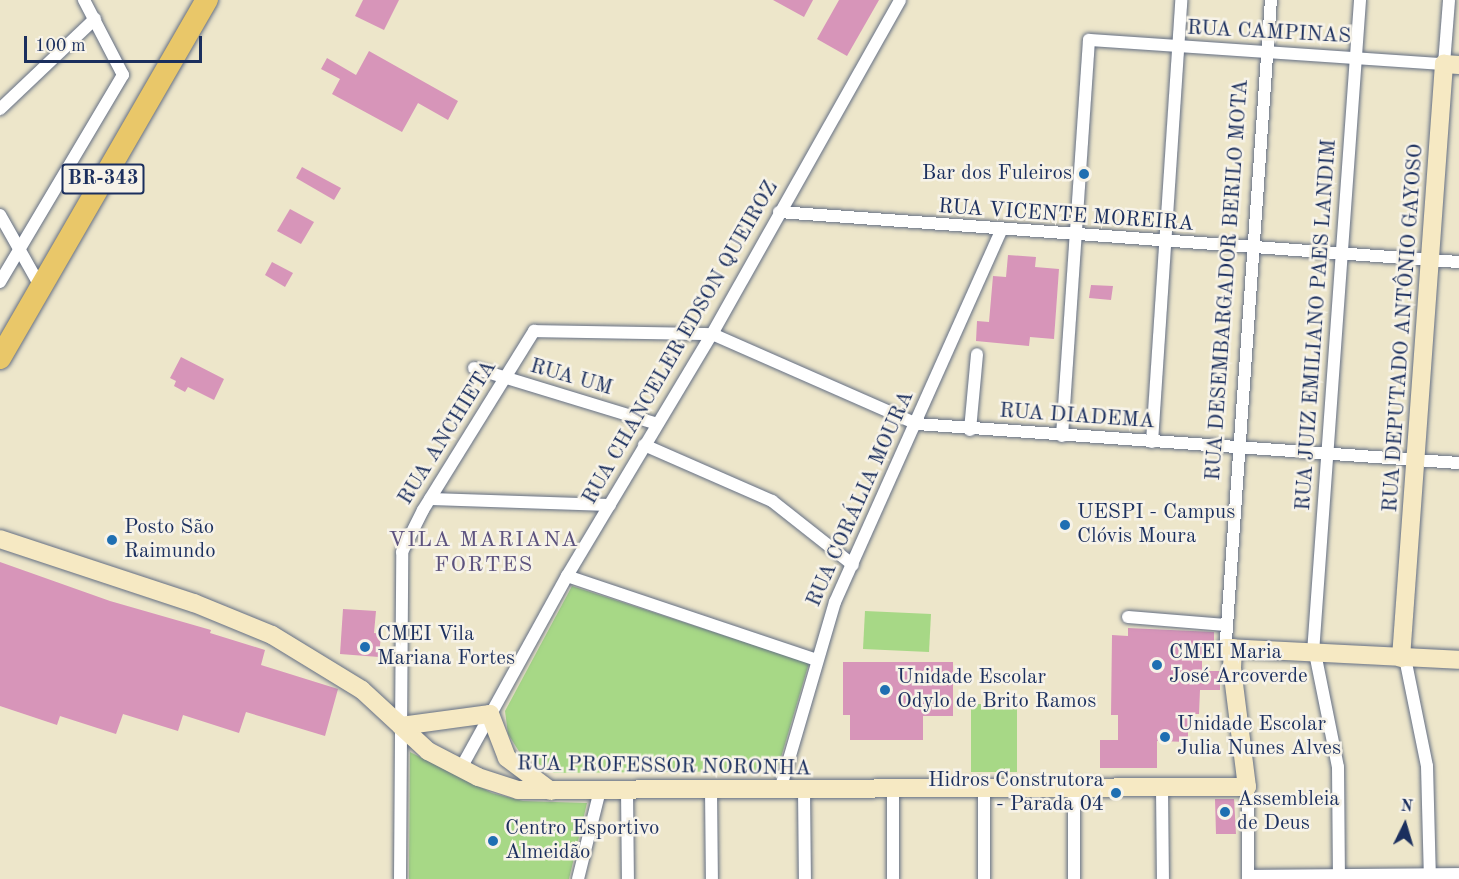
<!DOCTYPE html>
<meta charset="utf-8">
<style>
body{margin:0}
#map{position:relative;width:1459px;height:879px;overflow:hidden;background:#ede6ca;font-family:"Old Standard TT",serif}
div>[style]{position:absolute}
[style*='--x']{left:calc(var(--x)*1px);top:calc(var(--y)*1px);width:calc(var(--w)*1px);rotate:calc(var(--a)*1deg)}
.green>*{inset:0;background:#a7d886}
.building>*{inset:0;background:#d795b9}
.roads{filter:drop-shadow(0 0 2px #646f84) drop-shadow(0 0 2px #646f84)}
.street>*{height:12px;margin:-6px;padding:0 6px;transform-origin:6px;border-radius:6px;background:#fff}
.secondary>*{height:18px;margin:-9px;padding:0 9px;transform-origin:9px;border-radius:9px;background:#f6e9c3}
.highway>*{height:22px;margin:-11px;padding:0 11px;transform-origin:11px;border-radius:11px;background:#e9c769}
.dots>*{width:16px;height:16px;translate:-50% -50%;box-sizing:border-box;border:3px solid #f7f3e8;border-radius:50%}
span{translate:-50% -50%;white-space:nowrap;text-align:center;line-height:1.15;-webkit-text-stroke:5px #f7f3e8;paint-order:stroke}
.shield-label span{padding:2px 4px;background:#f7f3e8;border:2px solid;border-radius:4px;-webkit-text-stroke-width:0}
.shield-label{font-size:20px;color:#1b2f5e;font-weight:700}
.street-label{font-size:21px;color:#1b2f5e}
.poi-label{font-size:21px;color:#1b2f5e}
.right{translate:-100% -50%;text-align:right}
.left{translate:0 -50%;text-align:left}
.neighbourhood-label{font-size:22px;color:#5d537e;letter-spacing:1.5px}
.north{position:absolute;left:1375px;top:795px;width:60px;height:60px;-webkit-text-stroke:4px #f7f3e8;paint-order:stroke;rotate:5deg;font-size:16px;font-weight:700;line-height:24px;text-align:center;color:#1b2f5e}
.north::after{content:'';display:block;margin:auto;width:21px;height:27px;background:#1b2f5e;clip-path:polygon(50% 0,100% 100%,50% 72%,0 100%)}
.scale{position:absolute;left:24px;top:36px;width:178px;height:27px;box-sizing:border-box;border:3px solid #1b2f5e;border-top:0;padding-left:8px;font-size:18px;line-height:21px;white-space:nowrap;color:#1b2f5e;-webkit-text-stroke:4px #f7f3e8;paint-order:stroke}
</style>
<div id="map">
<div class="green">
<i style="clip-path:polygon(572px 586px,809px 663px,777px 771px,554px 773px,520px 753px,508px 734px,505px 711px)"></i>
<i style="clip-path:polygon(865px 611px,931px 614px,929px 652px,863px 649px)"></i>
<i style="clip-path:polygon(971px 704px,1017px 704px,1017px 772px,971px 772px)"></i>
<i style="clip-path:polygon(410px 752px,492px 793px,523px 801px,587px 803px,569px 879px,409px 879px)"></i>
</div>
<div class="building">
<i style="clip-path:polygon(363px 0,399px 0,384px 30px,355px 16px)"></i>
<i style="clip-path:polygon(773px 0,813px 0,804px 17px)"></i>
<i style="clip-path:polygon(839px 0,879px 0,847px 56px,817px 39px)"></i>
<i style="clip-path:polygon(369px 51px,458px 101px,448px 120px,418px 103px,402px 132px,332px 94px,340px 79px,321px 69px,327px 58px,356px 75px)"></i>
<i style="clip-path:polygon(302px 167px,341px 188px,334px 200px,296px 178px)"></i>
<i style="clip-path:polygon(290px 209px,314px 222px,301px 244px,277px 231px)"></i>
<i style="clip-path:polygon(1008px 255px,1036px 257px,1035px 267px,1059px 269px,1054px 339px,1030px 337px,1029px 346px,976px 341px,977px 321px,989px 322px,993px 276px,1006px 277px)"></i>
<i style="clip-path:polygon(272px 262px,293px 273px,285px 287px,265px 275px)"></i>
<i style="clip-path:polygon(1091px 285px,1113px 286px,1111px 300px,1089px 298px)"></i>
<i style="clip-path:polygon(181px 357px,224px 379px,214px 400px,188px 387px,185px 392px,174px 386px,176px 381px,170px 378px)"></i>
<i style="clip-path:polygon(0 562px,110px 601px,211px 630px,210px 633px,265px 650px,261px 665px,338px 689px,325px 736px,246px 712px,239px 733px,183px 715px,178px 731px,123px 714px,116px 734px,60px 716px,57px 725px,0 706px)"></i>
<i style="clip-path:polygon(343px 609px,376px 611px,374px 633px,381px 634px,379px 657px,340px 654px)"></i>
<i style="clip-path:polygon(1128px 628px,1214px 632px,1214px 652px,1202px 651px,1202px 671px,1220px 671px,1220px 690px,1200px 690px,1199px 714px,1188px 714px,1188px 742px,1157px 741px,1157px 768px,1100px 768px,1100px 740px,1118px 740px,1118px 715px,1111px 715px,1112px 635px,1128px 636px)"></i>
<i style="clip-path:polygon(843px 662px,953px 662px,953px 716px,923px 716px,923px 740px,850px 740px,850px 715px,843px 715px)"></i>
<i style="clip-path:polygon(1215px 799px,1234px 799px,1236px 834px,1216px 834px)"></i>
</div>
<div class="roads">
<div class="street">
<i style="--x:0;--y:109;--w:131;--a:-43.5"></i>
<i style="--x:779;--y:212;--w:682;--a:4.21"></i>
<i style="--x:0;--y:215;--w:81;--a:60.6"></i>
<i style="--x:0;--y:282;--w:241;--a:-59.3"></i>
<i style="--x:123;--y:75;--w:85;--a:-117.5"></i>
<i style="--x:474;--y:368;--w:191;--a:17"></i>
<i style="--x:970;--y:430;--w:76;--a:-84.7"></i>
<i style="--x:1062;--y:436;--w:397;--a:-86.1"></i>
<i style="--x:1089;--y:40;--w:356;--a:3.9"></i>
<i style="--x:1444;--y:64;--w:64;--a:-85.5"></i>
<i style="--x:1152;--y:442;--w:443;--a:-86.2"></i>
<i style="--x:644;--y:445;--w:140;--a:23.6"></i>
<i style="--x:772;--y:501;--w:103;--a:38.3"></i>
<i style="--x:430;--y:499;--w:180;--a:1.9"></i>
<i style="--x:567;--y:576;--w:263;--a:18.6"></i>
<i style="--x:1128;--y:617;--w:98;--a:4.7"></i>
<i style="--x:1313;--y:653;--w:655;--a:-85.88"></i>
<i style="--x:1315;--y:653;--w:116;--a:78.6"></i>
<i style="--x:1338;--y:767;--w:112;--a:89.5"></i>
<i style="--x:1225;--y:654;--w:656;--a:-85.98"></i>
<i style="--x:1405;--y:658;--w:110;--a:78.5"></i>
<i style="--x:1427;--y:766;--w:113;--a:88.5"></i>
<i style="--x:461;--y:768;--w:219;--a:-61.1"></i>
<i style="--x:567;--y:576;--w:282;--a:-59.1"></i>
<i style="--x:712;--y:334;--w:383;--a:-60.6"></i>
<i style="--x:1248;--y:787;--w:92;--a:90"></i>
<i style="--x:1162;--y:788;--w:91;--a:89.4"></i>
<i style="--x:1074;--y:789;--w:90;--a:90"></i>
<i style="--x:627;--y:790;--w:89;--a:89.4"></i>
<i style="--x:711;--y:790;--w:89;--a:89.4"></i>
<i style="--x:780;--y:790;--w:196;--a:-73.7"></i>
<i style="--x:835;--y:602;--w:406;--a:-65.9"></i>
<i style="--x:804;--y:790;--w:89;--a:89.4"></i>
<i style="--x:984;--y:790;--w:89;--a:90"></i>
<i style="--x:893;--y:791;--w:88;--a:90"></i>
<i style="--x:1248;--y:876;--w:211;--a:-0.5"></i>
<i style="--x:400;--y:879;--w:327;--a:-89.6"></i>
<i style="--x:402;--y:552;--w:47;--a:-63.4"></i>
<i style="--x:423;--y:510;--w:211;--a:-58.2"></i>
<i style="--x:534;--y:331;--w:178;--a:1"></i>
<i style="--x:712;--y:334;--w:224;--a:23.7"></i>
<i style="--x:917;--y:424;--w:543;--a:4.12"></i>
<i style="--x:578;--y:879;--w:92;--a:-76.1"></i>
</div>
<div class="secondary">
<i style="--x:0;--y:539;--w:204;--a:18.3"></i>
<i style="--x:194;--y:603;--w:84;--a:22.3"></i>
<i style="--x:272;--y:635;--w:105;--a:31.4"></i>
<i style="--x:362;--y:690;--w:90;--a:42.7"></i>
<i style="--x:428;--y:751;--w:56;--a:27.5"></i>
<i style="--x:478;--y:777;--w:42;--a:18"></i>
<i style="--x:518;--y:790;--w:729;--a:-0.24"></i>
<i style="--x:1247;--y:787;--w:120;--a:-97.2"></i>
<i style="--x:1232;--y:668;--w:20;--a:-87"></i>
<i style="--x:1225;--y:648;--w:234;--a:2.9"></i>
<i style="--x:1401;--y:658;--w:596;--a:-85.86"></i>
<i style="--x:1444;--y:64;--w:15;--a:4"></i>
<i style="--x:401;--y:726;--w:90;--a:-7.7"></i>
<i style="--x:490;--y:714;--w:47;--a:68.9"></i>
<i style="--x:507;--y:758;--w:55;--a:36.9"></i>
</div>
<div class="highway">
<i style="--x:0;--y:358;--w:414;--a:-60"></i>
</div>
</div>
<div class="dots">
<i style="left:1084px;top:174px;background:#1f6fb2"></i>
<i style="left:1065px;top:525px;background:#1f6fb2"></i>
<i style="left:112px;top:540px;background:#1f6fb2"></i>
<i style="left:365px;top:647px;background:#1f6fb2"></i>
<i style="left:1157px;top:665px;background:#1f6fb2"></i>
<i style="left:885px;top:690px;background:#1f6fb2"></i>
<i style="left:1165px;top:737px;background:#1f6fb2"></i>
<i style="left:1116px;top:793px;background:#1f6fb2"></i>
<i style="left:1225px;top:812px;background:#1f6fb2"></i>
<i style="left:493px;top:841px;background:#1f6fb2"></i>
</div>
<div class="shield-label">
<span style="left:103px;top:179px">BR-343</span>
</div>
<div class="street-label">
<span style="left:1269px;top:33px;rotate:3deg">RUA CAMPINAS</span>
<span style="left:1066px;top:216px;rotate:4deg">RUA VICENTE MOREIRA</span>
<span style="left:1228px;top:280px;rotate:-86deg">RUA DESEMBARGADOR BERILO MOTA</span>
<span style="left:1317px;top:325px;rotate:-86deg">RUA JUIZ EMILIANO PAES LANDIM</span>
<span style="left:1404px;top:328px;rotate:-86deg">RUA DEPUTADO ANTÔNIO GAYOSO</span>
<span style="left:681px;top:343px;rotate:-60deg">RUA CHANCELER EDSON QUEIROZ</span>
<span style="left:571px;top:378px;rotate:16deg">RUA UM</span>
<span style="left:1077px;top:417px;rotate:4deg">RUA DIADEMA</span>
<span style="left:448px;top:433px;rotate:-58deg">RUA ANCHIETA</span>
<span style="left:861px;top:499px;rotate:-66deg">RUA CORÁLIA MOURA</span>
<span style="left:664px;top:767px;rotate:1deg">RUA PROFESSOR NORONHA</span>
</div>
<div class="poi-label">
<span class="right" style="left:1072px;top:174px">Bar dos Fuleiros</span>
<span class="left" style="left:1077px;top:525px">UESPI - Campus<br>Clóvis Moura</span>
<span class="left" style="left:124px;top:540px">Posto São<br>Raimundo</span>
<span class="left" style="left:377px;top:647px">CMEI Vila<br>Mariana Fortes</span>
<span class="left" style="left:1169px;top:665px">CMEI Maria<br>José Arcoverde</span>
<span class="left" style="left:897px;top:690px">Unidade Escolar<br>Odylo de Brito Ramos</span>
<span class="left" style="left:1177px;top:737px">Unidade Escolar<br>Julia Nunes Alves</span>
<span class="right" style="left:1104px;top:793px">Hidros Construtora<br>- Parada 04</span>
<span class="left" style="left:1237px;top:812px">Assembleia<br>de Deus</span>
<span class="left" style="left:505px;top:841px">Centro Esportivo<br>Almeidão</span>
</div>
<div class="neighbourhood-label">
<span style="left:484px;top:553px">VILA MARIANA<br>FORTES</span>
</div>
<div class="north">N</div>
<div class="scale">100 m</div>
</div>
